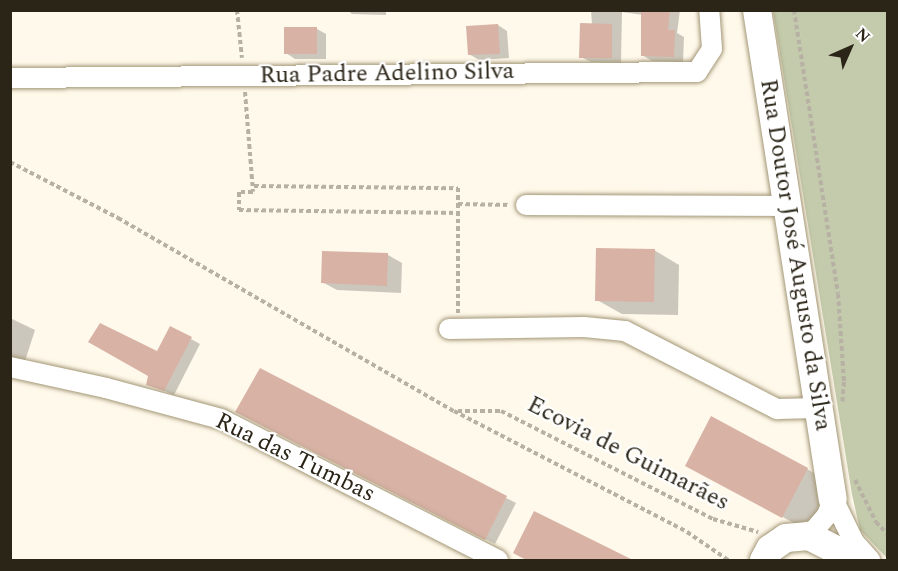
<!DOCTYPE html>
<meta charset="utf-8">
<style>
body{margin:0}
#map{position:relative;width:898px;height:571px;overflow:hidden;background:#fff9eb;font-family:Spectral,serif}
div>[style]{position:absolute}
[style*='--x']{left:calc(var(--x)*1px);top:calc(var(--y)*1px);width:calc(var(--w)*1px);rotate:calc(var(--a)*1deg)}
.green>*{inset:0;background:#c3cbac}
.shadow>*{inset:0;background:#0003}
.building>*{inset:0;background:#d8b2a5}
.path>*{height:4px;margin-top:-2px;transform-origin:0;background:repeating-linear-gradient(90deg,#b7b1a4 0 4.5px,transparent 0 7.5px)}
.roads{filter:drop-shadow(0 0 2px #a39675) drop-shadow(0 0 2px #a39675)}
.street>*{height:20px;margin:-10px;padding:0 10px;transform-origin:10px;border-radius:10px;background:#fff}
.secondary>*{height:28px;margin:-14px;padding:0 14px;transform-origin:14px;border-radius:14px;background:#fff}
span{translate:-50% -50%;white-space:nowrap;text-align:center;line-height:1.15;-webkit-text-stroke:4.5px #fff;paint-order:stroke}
.street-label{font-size:24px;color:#2b2518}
.frame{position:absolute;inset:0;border:12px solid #2b2518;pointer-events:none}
.north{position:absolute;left:820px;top:18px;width:60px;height:60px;-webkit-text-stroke:4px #fff;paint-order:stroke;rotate:45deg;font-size:16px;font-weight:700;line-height:24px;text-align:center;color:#2b2518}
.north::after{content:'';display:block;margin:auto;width:21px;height:27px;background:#2b2518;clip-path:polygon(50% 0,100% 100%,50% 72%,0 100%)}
</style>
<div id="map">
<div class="green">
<i style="clip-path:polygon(773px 11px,887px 11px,887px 558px,860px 530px,852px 494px)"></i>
</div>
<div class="shadow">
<i style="clip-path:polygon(347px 10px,386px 10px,386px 15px,352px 14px)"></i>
<i style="clip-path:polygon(591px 10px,680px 10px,677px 33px,684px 37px,683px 62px,652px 61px,642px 55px,643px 15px,622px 12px,621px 63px,591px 62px,581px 57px,592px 25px)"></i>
<i style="clip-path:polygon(498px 25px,507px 31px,509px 58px,479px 60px,469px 54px)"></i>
<i style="clip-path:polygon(317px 29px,326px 34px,326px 59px,295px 59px,286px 53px)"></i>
<i style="clip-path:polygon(654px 250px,679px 265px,678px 315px,622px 314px,597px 300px)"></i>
<i style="clip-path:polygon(388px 255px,402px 263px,401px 293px,337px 290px,322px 282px)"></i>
<i style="clip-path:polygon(10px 318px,35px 330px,25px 361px,10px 357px)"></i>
<i style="clip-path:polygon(191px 339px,200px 344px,174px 395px,148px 384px,157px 353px)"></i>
<i style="clip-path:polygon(260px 370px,516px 503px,495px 544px,247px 417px)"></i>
<i style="clip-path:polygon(687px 466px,807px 469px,832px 483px,807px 530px)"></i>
</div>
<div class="building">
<i style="clip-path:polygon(641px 10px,670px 10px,668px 30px,675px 30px,674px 57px,641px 56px)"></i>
<i style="clip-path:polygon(580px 23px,612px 24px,612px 58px,579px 58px)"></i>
<i style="clip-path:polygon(498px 24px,500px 54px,468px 55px,466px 26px)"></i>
<i style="clip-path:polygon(284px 27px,317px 27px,317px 54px,284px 54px)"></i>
<i style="clip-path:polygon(596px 248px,655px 249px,654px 302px,595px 301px)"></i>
<i style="clip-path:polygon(322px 251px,388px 253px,387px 286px,321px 283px)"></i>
<i style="clip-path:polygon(100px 323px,157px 351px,170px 326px,192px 337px,164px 391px,146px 385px,148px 376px,88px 342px)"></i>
<i style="clip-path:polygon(260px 368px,507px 496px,485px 540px,235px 412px)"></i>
<i style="clip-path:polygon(711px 416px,808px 468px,782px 518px,685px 466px)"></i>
<i style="clip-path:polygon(534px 511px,635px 561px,528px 561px,513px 553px)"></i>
</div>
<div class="path">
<i style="--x:237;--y:10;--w:48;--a:84.1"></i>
<i style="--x:794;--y:10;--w:287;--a:81.2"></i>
<i style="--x:838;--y:294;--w:88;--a:86.1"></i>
<i style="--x:844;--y:382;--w:21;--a:95"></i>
<i style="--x:245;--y:92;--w:100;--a:85.4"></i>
<i style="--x:253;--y:192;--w:14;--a:180"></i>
<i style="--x:239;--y:192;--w:18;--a:90"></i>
<i style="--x:239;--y:210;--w:220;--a:0.8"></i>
<i style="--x:10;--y:162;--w:122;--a:27.4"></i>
<i style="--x:118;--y:218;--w:387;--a:29.9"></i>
<i style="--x:454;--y:411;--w:263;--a:27.4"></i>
<i style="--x:687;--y:532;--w:50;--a:34.3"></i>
<i style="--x:254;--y:186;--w:204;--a:0.6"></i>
<i style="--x:458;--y:188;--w:16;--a:90"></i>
<i style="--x:458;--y:313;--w:109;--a:-90"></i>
<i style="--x:458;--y:204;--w:52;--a:1.1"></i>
<i style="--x:458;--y:411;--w:43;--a:0"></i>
<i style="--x:501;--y:411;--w:238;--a:27"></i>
<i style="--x:713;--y:519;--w:47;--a:16.1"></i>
<i style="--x:855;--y:480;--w:47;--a:63.4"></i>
<i style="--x:876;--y:522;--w:18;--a:47"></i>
</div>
<div class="roads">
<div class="street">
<i style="--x:10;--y:78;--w:687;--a:-0.5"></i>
<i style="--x:697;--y:72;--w:27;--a:-57"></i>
<i style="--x:712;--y:49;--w:39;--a:-94"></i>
<i style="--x:526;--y:205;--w:262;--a:0.2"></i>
<i style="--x:449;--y:329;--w:135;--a:-0.8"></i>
<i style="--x:584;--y:327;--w:41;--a:5.6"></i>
<i style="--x:625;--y:331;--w:171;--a:27.2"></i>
<i style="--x:777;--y:409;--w:41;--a:-1.4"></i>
<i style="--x:10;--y:367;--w:98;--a:12.3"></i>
<i style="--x:106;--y:388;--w:119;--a:15.1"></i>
<i style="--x:221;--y:419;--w:311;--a:27"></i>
<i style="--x:833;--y:499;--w:48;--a:64"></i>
<i style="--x:854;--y:542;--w:24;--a:48"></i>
<i style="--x:809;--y:536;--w:28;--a:-49"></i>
<i style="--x:827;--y:515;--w:17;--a:-69"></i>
</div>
<div class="secondary">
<i style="--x:757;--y:10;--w:495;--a:81.2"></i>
<i style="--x:764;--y:560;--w:13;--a:-61"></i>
<i style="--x:770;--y:549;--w:19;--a:-35"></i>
<i style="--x:786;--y:538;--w:23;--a:-5"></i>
<i style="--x:809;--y:536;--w:53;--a:27.1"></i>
</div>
</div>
<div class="street-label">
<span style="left:387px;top:74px;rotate:-1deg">Rua Padre Adelino Silva</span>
<span style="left:795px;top:255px;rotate:81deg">Rua Doutor José Augusto da Silva</span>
<span style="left:628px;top:454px;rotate:27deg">Ecovia de Guimarães</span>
<span style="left:295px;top:458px;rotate:26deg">Rua das Tumbas</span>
</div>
<div class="frame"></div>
<div class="north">N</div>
</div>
